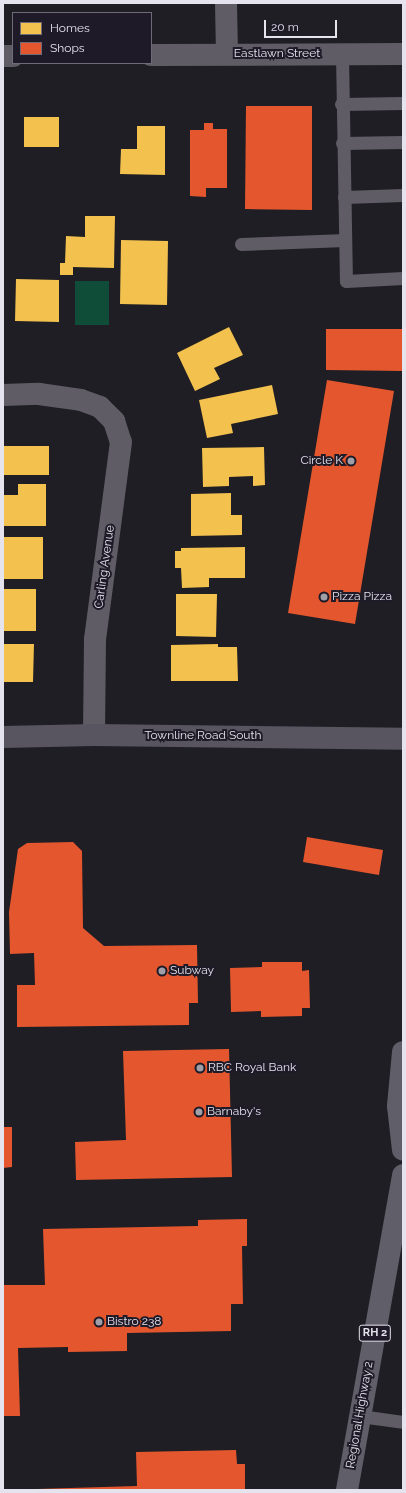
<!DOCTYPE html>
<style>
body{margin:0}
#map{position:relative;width:406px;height:1493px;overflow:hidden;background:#1f1e24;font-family:Raleway,sans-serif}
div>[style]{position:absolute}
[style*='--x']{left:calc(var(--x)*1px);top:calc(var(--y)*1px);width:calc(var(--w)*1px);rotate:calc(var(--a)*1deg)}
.water>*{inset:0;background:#104d39}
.homes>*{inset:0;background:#f2c14e}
.shops>*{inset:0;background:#e4572e}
.service>*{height:13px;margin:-6.5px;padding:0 6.5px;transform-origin:6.5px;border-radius:6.5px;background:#5f5c65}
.minor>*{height:22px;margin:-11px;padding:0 11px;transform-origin:11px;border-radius:11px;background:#5f5c65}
.secondary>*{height:22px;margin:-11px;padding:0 11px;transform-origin:11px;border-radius:11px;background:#585560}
.primary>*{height:22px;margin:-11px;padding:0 11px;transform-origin:11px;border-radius:11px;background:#605e68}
.dots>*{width:11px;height:11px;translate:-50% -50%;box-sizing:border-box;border:2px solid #1e1a28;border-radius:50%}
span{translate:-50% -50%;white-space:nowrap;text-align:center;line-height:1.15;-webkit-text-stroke:4px #1e1a28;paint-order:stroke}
.shield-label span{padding:1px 3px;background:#1e1a28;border:1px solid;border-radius:3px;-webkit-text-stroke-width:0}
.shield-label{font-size:11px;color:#e5e3ed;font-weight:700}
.street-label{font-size:12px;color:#e5e3ed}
.poi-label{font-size:12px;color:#e5e3ed}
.right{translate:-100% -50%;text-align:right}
.left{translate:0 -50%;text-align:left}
.frame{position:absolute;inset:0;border:4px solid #e5e3ed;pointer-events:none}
.legend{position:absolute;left:12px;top:12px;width:140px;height:52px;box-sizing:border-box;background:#1e1a28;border:1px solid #6e6a77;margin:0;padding:5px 7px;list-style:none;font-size:12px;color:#e5e3ed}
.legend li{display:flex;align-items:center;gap:8px;height:20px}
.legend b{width:20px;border:1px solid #6e6a77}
.scale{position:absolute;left:264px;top:20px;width:73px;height:18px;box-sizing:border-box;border:2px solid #e5e3ed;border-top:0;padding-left:5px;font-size:12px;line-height:14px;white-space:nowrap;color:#e5e3ed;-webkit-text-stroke:3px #1e1a28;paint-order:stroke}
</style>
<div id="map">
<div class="water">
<i style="clip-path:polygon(75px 281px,109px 281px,109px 325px,75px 325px)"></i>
</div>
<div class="homes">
<i style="clip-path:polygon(24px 117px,59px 117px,59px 147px,24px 147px)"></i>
<i style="clip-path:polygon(137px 126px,165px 126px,165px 175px,120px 174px,121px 149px,137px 149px)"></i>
<i style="clip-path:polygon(85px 216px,115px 216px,114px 268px,73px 267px,73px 275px,60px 275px,60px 263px,65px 263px,66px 236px,85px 237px)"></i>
<i style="clip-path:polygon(121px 240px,168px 241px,167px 305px,120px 304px)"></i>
<i style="clip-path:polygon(16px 279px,59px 280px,59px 322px,15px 321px)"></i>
<i style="clip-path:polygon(229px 327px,243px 355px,214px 368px,220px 379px,195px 391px,177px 353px)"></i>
<i style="clip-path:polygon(272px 385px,278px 414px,231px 424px,233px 433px,207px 438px,199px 400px)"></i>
<i style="clip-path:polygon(3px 446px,49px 446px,49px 475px,3px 475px)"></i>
<i style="clip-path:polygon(264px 447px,265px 485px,253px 486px,253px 476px,229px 477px,229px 486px,203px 487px,202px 448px)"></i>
<i style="clip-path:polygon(18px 484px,46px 484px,46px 526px,3px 526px,3px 495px,18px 495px)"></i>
<i style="clip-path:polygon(231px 493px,231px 515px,242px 515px,242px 535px,191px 536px,191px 494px)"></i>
<i style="clip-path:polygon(3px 537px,43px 537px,43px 579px,3px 579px)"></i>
<i style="clip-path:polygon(245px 547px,245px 578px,209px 578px,209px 587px,182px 588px,181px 568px,175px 568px,175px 551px,181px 551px,181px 548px)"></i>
<i style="clip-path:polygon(3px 589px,36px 589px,36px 631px,3px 631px)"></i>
<i style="clip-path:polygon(176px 594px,217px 594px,216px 637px,176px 636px)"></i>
<i style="clip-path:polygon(3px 644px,34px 644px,33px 682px,3px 682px)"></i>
<i style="clip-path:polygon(218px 644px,218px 647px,237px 647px,238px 681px,171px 681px,171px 645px)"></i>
</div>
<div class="shops">
<i style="clip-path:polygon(246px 106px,312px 106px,312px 210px,245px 209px)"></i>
<i style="clip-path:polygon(204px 123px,213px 123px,213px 129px,227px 129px,227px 188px,206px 188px,206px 197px,190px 196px,190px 130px,204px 130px)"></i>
<i style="clip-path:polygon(326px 329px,403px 329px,403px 371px,326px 370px)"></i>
<i style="clip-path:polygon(327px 380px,394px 391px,355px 624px,288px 613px)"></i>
<i style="clip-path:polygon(307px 837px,383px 850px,379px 875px,303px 862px)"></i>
<i style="clip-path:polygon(73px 842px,82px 851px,83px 928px,104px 946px,197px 945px,198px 1003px,189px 1003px,189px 1025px,17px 1027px,17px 985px,35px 985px,34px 953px,10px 954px,9px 912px,18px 849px,27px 843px)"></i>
<i style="clip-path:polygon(262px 962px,302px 962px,302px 971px,309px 970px,310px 1008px,302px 1008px,302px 1016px,261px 1017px,261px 1011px,231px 1012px,230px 968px,262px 967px)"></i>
<i style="clip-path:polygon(229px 1049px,232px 1177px,76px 1180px,75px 1142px,126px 1140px,123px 1051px)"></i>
<i style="clip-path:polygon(3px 1127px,12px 1127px,12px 1167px,3px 1168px)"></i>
<i style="clip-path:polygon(247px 1219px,247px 1246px,242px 1246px,243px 1304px,231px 1304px,231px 1331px,127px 1333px,127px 1351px,68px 1352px,68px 1347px,18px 1348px,20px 1416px,3px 1416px,3px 1285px,45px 1285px,43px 1229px,198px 1226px,198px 1220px)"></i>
<i style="clip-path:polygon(236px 1450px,237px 1464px,245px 1464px,245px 1490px,3px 1490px,137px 1486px,136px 1452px)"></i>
</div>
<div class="service">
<i style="--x:342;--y:54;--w:227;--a:89"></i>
<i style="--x:346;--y:281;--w:57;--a:-3"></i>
<i style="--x:341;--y:104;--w:62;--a:-0.9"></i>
<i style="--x:342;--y:143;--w:61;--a:-0.9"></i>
<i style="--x:344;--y:197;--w:59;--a:-1.9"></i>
<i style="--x:241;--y:244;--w:104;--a:-2.2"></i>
<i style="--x:360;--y:1416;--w:43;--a:7.9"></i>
</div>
<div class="minor">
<i style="--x:226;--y:3;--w:51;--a:88.9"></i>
<i style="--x:151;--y:55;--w:252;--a:-0.2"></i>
<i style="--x:3;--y:56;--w:10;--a:0"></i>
<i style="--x:3;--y:395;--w:36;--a:-2"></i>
<i style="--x:39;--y:394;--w:42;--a:8.1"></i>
<i style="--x:81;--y:400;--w:20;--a:20"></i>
<i style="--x:100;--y:407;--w:20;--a:45"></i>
<i style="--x:114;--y:421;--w:22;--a:72"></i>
<i style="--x:121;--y:442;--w:199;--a:97.5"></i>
<i style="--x:95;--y:639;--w:96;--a:90.6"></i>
</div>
<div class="secondary">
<i style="--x:3;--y:737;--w:91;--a:-1.3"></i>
<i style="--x:94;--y:735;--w:309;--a:0.7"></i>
</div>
<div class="primary">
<i style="--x:403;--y:1052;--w:54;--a:95.3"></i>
<i style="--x:398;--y:1106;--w:44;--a:83.5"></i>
<i style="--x:347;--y:1490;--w:320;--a:-79.9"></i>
</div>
<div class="dots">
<i style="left:351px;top:461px;background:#a09ea7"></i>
<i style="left:324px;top:597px;background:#a09ea7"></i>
<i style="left:162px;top:971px;background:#a09ea7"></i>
<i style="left:200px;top:1068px;background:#a09ea7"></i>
<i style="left:199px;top:1112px;background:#a09ea7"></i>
<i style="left:99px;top:1322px;background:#a09ea7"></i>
</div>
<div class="shield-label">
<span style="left:375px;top:1333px">RH 2</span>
</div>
<div class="street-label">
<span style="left:277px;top:54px">Eastlawn Street</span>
<span style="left:105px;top:567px;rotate:-82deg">Carling Avenue</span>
<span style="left:203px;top:736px">Townline Road South</span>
<span style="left:360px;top:1415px;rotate:-80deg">Regional Highway 2</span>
</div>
<div class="poi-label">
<span class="right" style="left:343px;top:461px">Circle K</span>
<span class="left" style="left:332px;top:597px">Pizza Pizza</span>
<span class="left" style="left:170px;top:971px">Subway</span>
<span class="left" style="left:208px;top:1068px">RBC Royal Bank</span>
<span class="left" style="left:207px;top:1112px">Barnaby's</span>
<span class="left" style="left:107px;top:1322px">Bistro 238</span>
</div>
<div class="frame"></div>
<ul class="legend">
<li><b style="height:11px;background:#f2c14e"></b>Homes</li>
<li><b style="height:11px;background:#e4572e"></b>Shops</li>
</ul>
<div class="scale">20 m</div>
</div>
